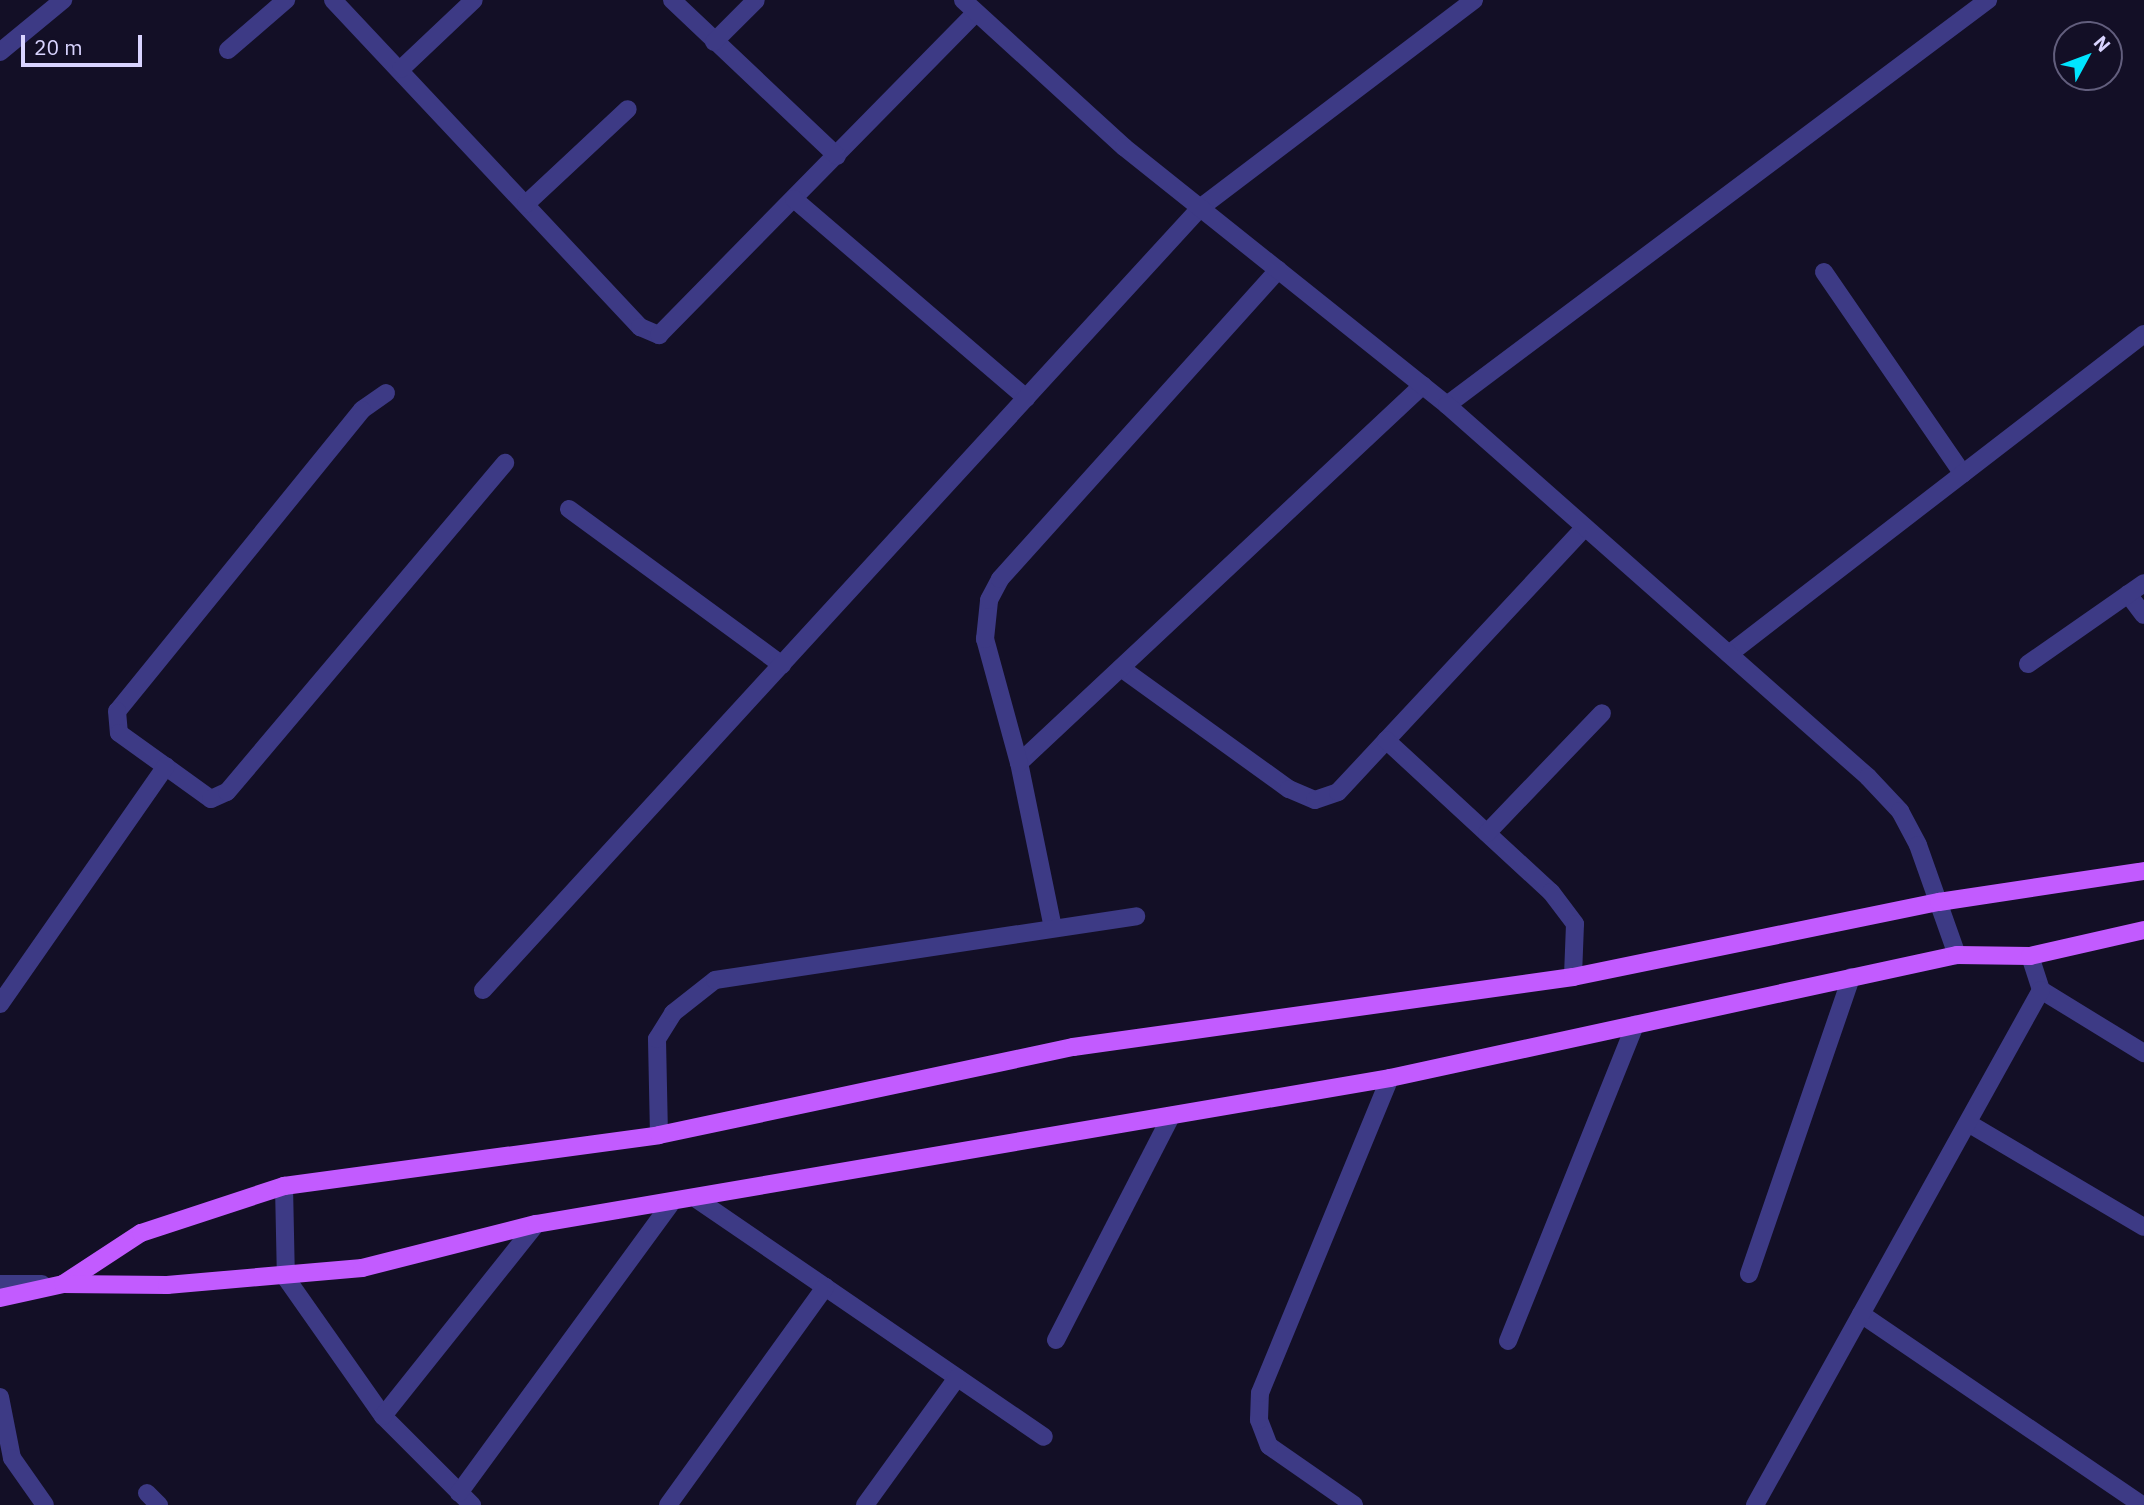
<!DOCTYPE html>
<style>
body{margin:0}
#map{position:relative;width:2144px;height:1505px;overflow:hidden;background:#130f26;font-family:"IBM Plex Sans",sans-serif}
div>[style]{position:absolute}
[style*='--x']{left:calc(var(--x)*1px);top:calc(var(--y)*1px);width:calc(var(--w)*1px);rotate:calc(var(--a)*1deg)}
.service>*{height:18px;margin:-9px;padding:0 9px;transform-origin:9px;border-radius:9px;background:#3d3a85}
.minor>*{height:18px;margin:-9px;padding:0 9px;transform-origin:9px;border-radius:9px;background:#3d3a85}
.tertiary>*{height:18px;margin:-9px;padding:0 9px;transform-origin:9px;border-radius:9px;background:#3d3a85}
.primary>*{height:18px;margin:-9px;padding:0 9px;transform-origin:9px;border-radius:9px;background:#c25bff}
span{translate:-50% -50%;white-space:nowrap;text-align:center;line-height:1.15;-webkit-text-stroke:7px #130f26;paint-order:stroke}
.north{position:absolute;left:2053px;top:21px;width:70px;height:70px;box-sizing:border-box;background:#130f26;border:2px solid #625e7d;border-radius:50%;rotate:49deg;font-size:19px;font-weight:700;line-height:28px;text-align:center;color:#d9d4ff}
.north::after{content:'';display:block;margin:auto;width:24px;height:32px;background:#00e5ff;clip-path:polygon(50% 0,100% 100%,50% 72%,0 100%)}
.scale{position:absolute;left:21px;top:35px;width:121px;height:32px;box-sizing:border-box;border:4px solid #d9d4ff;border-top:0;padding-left:9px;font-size:21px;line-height:24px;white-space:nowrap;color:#d9d4ff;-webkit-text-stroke:5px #130f26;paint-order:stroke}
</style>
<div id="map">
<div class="service">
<i style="--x:1056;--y:1340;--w:252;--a:-62.8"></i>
<i style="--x:1508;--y:1341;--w:341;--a:-68.1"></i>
<i style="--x:1354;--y:1505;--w:103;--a:-145.2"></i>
<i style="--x:1269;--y:1446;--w:28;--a:-111"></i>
<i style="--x:1259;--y:1420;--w:27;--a:-88"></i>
<i style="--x:1260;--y:1393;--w:341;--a:-67.6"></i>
</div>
<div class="minor">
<i style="--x:333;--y:0;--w:449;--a:46.8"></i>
<i style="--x:640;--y:327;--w:21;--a:23"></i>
<i style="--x:659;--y:335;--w:451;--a:-45.5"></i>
<i style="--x:672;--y:0;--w:227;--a:43.4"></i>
<i style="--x:714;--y:42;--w:59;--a:-45"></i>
<i style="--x:228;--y:50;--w:77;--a:-40.8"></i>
<i style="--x:0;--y:52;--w:82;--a:-39.5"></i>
<i style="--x:401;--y:69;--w:100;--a:-43.4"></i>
<i style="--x:794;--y:199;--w:306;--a:40.6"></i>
<i style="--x:526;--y:204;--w:139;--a:-43"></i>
<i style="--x:1824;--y:272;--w:245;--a:55.5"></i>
<i style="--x:386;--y:393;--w:29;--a:145"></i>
<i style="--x:362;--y:410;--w:388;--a:129.1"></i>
<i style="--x:117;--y:711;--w:22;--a:85"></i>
<i style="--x:119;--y:733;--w:113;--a:35.7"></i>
<i style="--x:211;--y:799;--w:17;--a:-24"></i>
<i style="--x:227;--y:792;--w:431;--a:-49.8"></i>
<i style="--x:1447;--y:405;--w:676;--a:-36.82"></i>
<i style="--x:569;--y:509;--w:264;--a:36.2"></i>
<i style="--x:2128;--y:594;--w:26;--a:53"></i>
<i style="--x:1729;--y:654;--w:524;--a:-37.64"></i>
<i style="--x:2028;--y:664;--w:141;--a:-34.9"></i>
<i style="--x:1121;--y:668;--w:207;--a:35.8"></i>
<i style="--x:1289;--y:789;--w:28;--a:23"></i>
<i style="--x:1315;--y:800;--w:24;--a:-19"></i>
<i style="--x:1338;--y:792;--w:362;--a:-47"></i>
<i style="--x:1386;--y:740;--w:224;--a:42.7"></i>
<i style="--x:1551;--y:892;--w:40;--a:53"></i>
<i style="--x:1575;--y:924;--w:53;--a:92.2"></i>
<i style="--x:1019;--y:763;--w:553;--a:-43.1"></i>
<i style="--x:1487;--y:833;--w:166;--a:-46.2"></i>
<i style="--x:1053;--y:928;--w:168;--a:-101.6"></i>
<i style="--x:1019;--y:763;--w:129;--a:-105.3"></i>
<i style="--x:985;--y:639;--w:39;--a:-84"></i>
<i style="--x:989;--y:600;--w:24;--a:-62"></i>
<i style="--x:1000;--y:579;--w:416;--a:-48"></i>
<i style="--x:2030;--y:956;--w:36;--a:72"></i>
<i style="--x:2041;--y:990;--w:121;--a:31.5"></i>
<i style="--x:483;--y:990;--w:1061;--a:-47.48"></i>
<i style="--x:1200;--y:208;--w:344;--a:-37.2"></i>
<i style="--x:0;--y:1004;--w:290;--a:-55.1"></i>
<i style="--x:1968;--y:1123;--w:204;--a:30.6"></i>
<i style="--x:659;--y:1135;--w:96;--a:-91.2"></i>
<i style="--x:657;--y:1039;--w:31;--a:-58"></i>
<i style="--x:673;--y:1013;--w:53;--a:-38.2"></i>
<i style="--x:715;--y:980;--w:426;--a:-8.6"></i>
<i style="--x:284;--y:1186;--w:92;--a:88.8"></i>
<i style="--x:286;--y:1278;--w:169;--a:54.9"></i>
<i style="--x:383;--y:1416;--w:126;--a:45"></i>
<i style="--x:698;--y:1200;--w:419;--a:34.4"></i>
<i style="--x:1749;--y:1274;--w:314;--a:-71"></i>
<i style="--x:0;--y:1284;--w:42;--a:0"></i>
<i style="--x:1861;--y:1314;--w:340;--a:34.2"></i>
<i style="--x:0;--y:1397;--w:62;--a:78.9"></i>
<i style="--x:12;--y:1458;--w:57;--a:54.9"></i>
<i style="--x:383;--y:1416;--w:246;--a:-51.4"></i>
<i style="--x:147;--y:1493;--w:17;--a:45"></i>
<i style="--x:459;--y:1493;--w:357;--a:-53.8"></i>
<i style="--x:668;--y:1505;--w:269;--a:-54.2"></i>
<i style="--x:865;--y:1505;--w:157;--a:-54.1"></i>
<i style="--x:1755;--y:1505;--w:589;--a:-60.95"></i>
</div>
<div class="tertiary">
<i style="--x:963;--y:0;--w:218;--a:42.4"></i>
<i style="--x:1124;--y:147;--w:413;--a:38.6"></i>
<i style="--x:1447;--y:405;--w:562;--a:41.46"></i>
<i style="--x:1868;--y:777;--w:47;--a:46.7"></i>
<i style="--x:1900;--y:811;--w:38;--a:62"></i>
<i style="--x:1918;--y:845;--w:117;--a:70.5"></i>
</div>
<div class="primary">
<i style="--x:63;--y:1284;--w:93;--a:-33.2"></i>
<i style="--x:141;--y:1233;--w:151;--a:-18.2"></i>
<i style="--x:284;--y:1186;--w:378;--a:-7.7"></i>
<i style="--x:659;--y:1135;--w:423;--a:-12"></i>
<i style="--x:1073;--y:1047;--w:505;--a:-7.97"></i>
<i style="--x:1573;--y:977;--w:374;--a:-11.6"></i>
<i style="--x:1939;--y:902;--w:207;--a:-8.6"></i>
<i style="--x:0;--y:1298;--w:65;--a:-12.5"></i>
<i style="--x:63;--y:1284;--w:104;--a:0.6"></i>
<i style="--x:167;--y:1285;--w:196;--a:-5"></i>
<i style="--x:362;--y:1268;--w:179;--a:-14.2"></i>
<i style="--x:536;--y:1224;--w:866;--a:-9.7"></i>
<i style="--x:1390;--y:1078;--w:580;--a:-12.24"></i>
<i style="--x:1957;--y:955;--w:73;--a:0.8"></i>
<i style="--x:2030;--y:956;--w:117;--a:-12.8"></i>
</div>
<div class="north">N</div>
<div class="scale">20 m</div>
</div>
